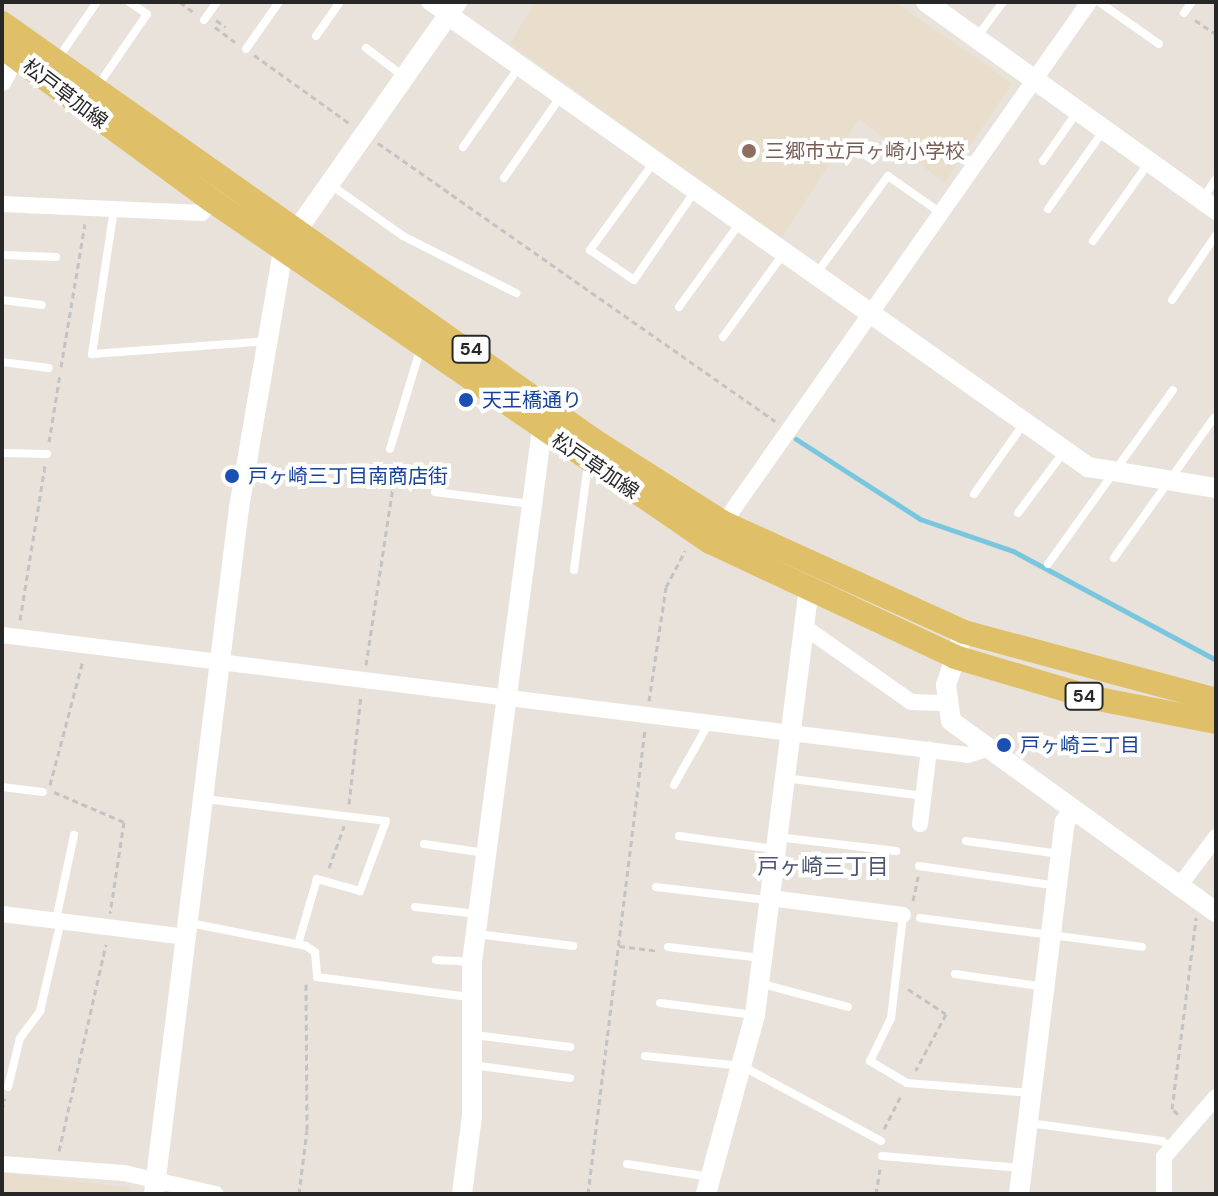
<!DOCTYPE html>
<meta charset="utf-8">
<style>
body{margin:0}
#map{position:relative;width:1218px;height:1196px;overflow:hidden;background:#e8e2db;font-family:"DM Sans","Noto Sans JP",sans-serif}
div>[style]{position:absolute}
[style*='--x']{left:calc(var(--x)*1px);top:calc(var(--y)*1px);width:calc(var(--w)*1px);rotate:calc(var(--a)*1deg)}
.education>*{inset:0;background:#e8decb}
.stream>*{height:5px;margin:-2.5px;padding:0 2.5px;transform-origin:2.5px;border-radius:2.5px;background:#79c7df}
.path>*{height:3px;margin-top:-1.5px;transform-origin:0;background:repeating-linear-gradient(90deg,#c3c3c3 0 6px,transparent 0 10px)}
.service>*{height:8px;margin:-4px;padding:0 4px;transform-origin:4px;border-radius:4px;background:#fff}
.minor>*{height:16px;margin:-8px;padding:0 8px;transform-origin:8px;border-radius:8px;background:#fff}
.tertiary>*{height:20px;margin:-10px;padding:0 10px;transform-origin:10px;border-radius:10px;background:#fff}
.primary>*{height:24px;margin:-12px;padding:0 12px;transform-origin:12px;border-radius:12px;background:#dfc069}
.dots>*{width:22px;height:22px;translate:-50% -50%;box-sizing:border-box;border:4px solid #fff;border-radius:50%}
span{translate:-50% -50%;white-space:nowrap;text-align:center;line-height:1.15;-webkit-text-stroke:8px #fff;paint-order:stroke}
.shield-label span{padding:2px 6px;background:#fff;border:2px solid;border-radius:6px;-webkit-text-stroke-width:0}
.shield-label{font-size:18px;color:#272727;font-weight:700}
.street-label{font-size:20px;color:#272727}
.education-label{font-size:20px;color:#785e54}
.left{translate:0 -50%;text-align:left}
.transit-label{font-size:20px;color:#164399}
.neighbourhood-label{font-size:22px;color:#4e5572}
.frame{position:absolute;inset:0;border:4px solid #272727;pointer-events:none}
</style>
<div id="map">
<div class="education">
<i style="clip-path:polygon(535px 2px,895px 2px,1012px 83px,945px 183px,859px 119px,781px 238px,510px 44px)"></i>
<i style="clip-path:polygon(2px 1172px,131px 1188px,131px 1194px,2px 1194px)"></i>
</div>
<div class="stream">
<i style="--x:796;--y:439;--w:148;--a:32.8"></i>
<i style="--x:920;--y:519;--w:98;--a:19"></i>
<i style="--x:1013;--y:551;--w:230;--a:28.2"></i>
</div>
<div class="path">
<i style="--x:180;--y:2;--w:20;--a:37"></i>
<i style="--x:216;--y:20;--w:12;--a:35"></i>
<i style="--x:1195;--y:20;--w:25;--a:34"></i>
<i style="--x:215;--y:27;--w:25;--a:37"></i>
<i style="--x:254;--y:55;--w:117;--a:35.6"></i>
<i style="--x:378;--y:143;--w:485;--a:35"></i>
<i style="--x:61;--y:367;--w:145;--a:-80.5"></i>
<i style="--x:49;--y:442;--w:69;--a:-80.8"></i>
<i style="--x:20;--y:620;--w:157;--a:-80.8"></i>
<i style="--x:366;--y:665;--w:208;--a:-81.4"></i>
<i style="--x:649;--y:701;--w:115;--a:-81.5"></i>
<i style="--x:666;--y:587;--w:41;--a:-62.2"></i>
<i style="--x:50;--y:785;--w:129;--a:-75.2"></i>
<i style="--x:54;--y:792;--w:76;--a:23.2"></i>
<i style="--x:124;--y:822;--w:92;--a:98.7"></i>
<i style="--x:349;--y:804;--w:109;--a:-83.7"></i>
<i style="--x:329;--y:868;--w:45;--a:-70.3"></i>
<i style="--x:913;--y:901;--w:25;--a:-78"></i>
<i style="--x:619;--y:946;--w:38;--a:7"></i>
<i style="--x:908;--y:989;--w:45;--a:33.3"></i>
<i style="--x:946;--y:1014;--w:64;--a:118.2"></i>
<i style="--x:2;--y:1110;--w:12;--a:-76"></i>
<i style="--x:1178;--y:1114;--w:8;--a:-140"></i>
<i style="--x:1172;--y:1109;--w:193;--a:-82.8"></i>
<i style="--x:884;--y:1129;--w:39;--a:-63"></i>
<i style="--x:59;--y:1151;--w:212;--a:-77.2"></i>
<i style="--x:299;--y:1194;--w:64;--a:-82.9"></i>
<i style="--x:307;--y:1130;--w:146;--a:-90.4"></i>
<i style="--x:588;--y:1194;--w:466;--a:-83"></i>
<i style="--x:876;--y:1194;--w:25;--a:-81"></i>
</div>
<div class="service">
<i style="--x:1099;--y:2;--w:73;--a:35"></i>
<i style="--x:1184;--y:13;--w:14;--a:-54"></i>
<i style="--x:204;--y:20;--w:22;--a:-54"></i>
<i style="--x:316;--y:36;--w:42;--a:-54.8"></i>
<i style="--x:977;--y:37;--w:44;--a:-53.4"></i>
<i style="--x:366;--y:48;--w:46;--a:37.1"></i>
<i style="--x:246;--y:49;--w:57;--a:-54.9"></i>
<i style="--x:59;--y:57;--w:67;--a:-55.4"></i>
<i style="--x:97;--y:87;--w:88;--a:-55.6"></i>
<i style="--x:147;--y:14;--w:22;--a:-146"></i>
<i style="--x:463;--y:147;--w:98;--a:-55"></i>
<i style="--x:1043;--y:161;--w:60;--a:-55.2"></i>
<i style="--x:654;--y:162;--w:109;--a:126"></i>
<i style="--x:590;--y:250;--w:53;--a:34.3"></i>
<i style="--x:634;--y:280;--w:108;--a:-55.6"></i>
<i style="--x:504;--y:178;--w:100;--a:-55.2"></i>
<i style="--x:331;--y:185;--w:88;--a:35.3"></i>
<i style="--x:403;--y:236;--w:127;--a:26.8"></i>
<i style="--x:1203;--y:198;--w:23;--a:-56"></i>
<i style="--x:114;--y:209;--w:147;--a:98.6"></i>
<i style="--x:92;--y:354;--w:175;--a:-4.2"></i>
<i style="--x:1048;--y:209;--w:97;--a:-54.7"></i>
<i style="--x:1093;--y:241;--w:95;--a:-54.5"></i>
<i style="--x:2;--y:255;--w:54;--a:2.1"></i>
<i style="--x:816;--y:274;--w:122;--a:-53.7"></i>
<i style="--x:888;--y:176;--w:65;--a:34.9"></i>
<i style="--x:2;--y:300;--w:40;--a:7.1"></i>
<i style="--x:1172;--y:300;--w:78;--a:-55.9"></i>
<i style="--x:679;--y:307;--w:102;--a:-54.1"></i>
<i style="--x:723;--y:337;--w:102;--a:-54.1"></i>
<i style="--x:2;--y:362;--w:47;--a:7.3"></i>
<i style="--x:390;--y:449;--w:107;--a:-73.1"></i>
<i style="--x:2;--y:453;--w:45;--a:1.3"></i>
<i style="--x:435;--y:492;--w:96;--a:7.2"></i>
<i style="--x:974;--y:494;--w:87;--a:-54.8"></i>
<i style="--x:1018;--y:513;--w:75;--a:-53.1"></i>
<i style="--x:1114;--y:558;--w:172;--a:-54.5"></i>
<i style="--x:1048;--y:564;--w:214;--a:-54.3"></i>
<i style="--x:574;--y:570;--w:107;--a:-82.5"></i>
<i style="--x:785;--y:778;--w:140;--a:7.4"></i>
<i style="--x:674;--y:785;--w:71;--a:-60.6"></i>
<i style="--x:2;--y:787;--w:41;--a:7"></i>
<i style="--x:205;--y:799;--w:182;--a:6.9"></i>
<i style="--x:386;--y:821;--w:75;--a:110.4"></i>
<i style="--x:360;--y:891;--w:45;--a:-164.4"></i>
<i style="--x:317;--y:879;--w:68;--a:106.3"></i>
<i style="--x:679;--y:836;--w:96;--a:7.8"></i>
<i style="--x:777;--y:837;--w:120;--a:6.7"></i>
<i style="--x:966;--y:841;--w:95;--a:7.9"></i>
<i style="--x:424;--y:844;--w:62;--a:8.4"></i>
<i style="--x:919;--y:866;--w:139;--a:8.2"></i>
<i style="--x:656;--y:887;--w:112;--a:6.7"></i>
<i style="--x:415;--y:907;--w:63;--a:6.3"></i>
<i style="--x:903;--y:915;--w:104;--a:96.6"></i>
<i style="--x:891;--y:1018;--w:48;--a:116"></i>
<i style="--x:870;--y:1061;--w:43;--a:30.7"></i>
<i style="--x:907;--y:1083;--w:124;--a:4.6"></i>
<i style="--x:920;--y:918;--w:224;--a:7.4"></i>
<i style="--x:56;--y:920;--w:87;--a:-78"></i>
<i style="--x:190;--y:923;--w:118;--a:11.2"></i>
<i style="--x:306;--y:946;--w:11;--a:34"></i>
<i style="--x:315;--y:952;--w:25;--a:85"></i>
<i style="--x:317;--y:977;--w:153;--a:7.5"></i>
<i style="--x:477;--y:934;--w:97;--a:7.1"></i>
<i style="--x:668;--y:947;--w:94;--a:6.7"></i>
<i style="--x:436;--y:960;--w:35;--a:3"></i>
<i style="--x:955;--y:974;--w:91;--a:8.2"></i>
<i style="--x:759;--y:983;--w:92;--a:15.1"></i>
<i style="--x:660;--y:1003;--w:95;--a:7.3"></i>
<i style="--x:475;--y:1035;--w:96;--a:7.2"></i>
<i style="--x:645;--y:1056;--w:98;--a:5.9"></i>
<i style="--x:742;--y:1066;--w:158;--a:28.3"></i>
<i style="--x:472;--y:1065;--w:99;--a:7.6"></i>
<i style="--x:8;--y:1087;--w:50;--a:-76.2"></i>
<i style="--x:20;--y:1038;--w:34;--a:-53"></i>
<i style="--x:40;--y:1011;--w:92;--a:-76.9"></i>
<i style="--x:1029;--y:1123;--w:134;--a:7.7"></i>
<i style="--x:1162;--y:1141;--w:11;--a:38"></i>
<i style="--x:882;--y:1156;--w:140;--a:4.9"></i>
<i style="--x:627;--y:1164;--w:84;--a:8.9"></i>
</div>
<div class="minor">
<i style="--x:429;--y:2;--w:23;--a:34"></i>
<i style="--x:2;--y:204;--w:200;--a:2.6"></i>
<i style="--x:202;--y:213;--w:16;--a:-55"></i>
<i style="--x:718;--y:531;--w:646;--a:-54.96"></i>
<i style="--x:803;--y:626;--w:132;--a:35.1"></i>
<i style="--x:911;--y:702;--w:32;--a:2"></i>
<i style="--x:2;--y:635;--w:973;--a:7.08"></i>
<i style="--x:968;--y:755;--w:19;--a:-18"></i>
<i style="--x:920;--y:824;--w:75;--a:-83.1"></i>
<i style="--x:1180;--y:885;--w:60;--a:-53.1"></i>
<i style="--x:770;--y:898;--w:134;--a:7.3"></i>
<i style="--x:2;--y:914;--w:186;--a:7.1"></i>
<i style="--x:2;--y:1164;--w:122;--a:4.2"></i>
<i style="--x:124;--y:1173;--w:94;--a:12.9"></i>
<i style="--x:1164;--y:1194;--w:37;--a:-90"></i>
<i style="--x:1164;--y:1157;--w:79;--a:-49.1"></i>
</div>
<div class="tertiary">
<i style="--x:926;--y:2;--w:357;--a:35.6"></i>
<i style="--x:448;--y:15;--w:784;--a:35.23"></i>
<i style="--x:1088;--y:467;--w:130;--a:9.3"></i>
<i style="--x:2;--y:81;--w:27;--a:-62"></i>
<i style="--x:964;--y:632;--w:56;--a:108.8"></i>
<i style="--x:946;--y:685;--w:36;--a:82"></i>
<i style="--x:951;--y:721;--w:327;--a:35.8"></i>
<i style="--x:154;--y:1194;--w:691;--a:-82.94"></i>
<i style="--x:239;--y:508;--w:262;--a:-80.3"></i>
<i style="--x:283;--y:250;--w:303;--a:-54.9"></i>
<i style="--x:462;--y:1194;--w:79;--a:-82.7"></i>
<i style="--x:472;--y:1116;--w:154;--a:-90"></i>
<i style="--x:472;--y:962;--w:538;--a:-82.52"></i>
<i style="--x:706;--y:1194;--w:186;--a:-74.7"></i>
<i style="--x:755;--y:1015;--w:424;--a:-82.8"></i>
<i style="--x:1019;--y:1194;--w:375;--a:-83"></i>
<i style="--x:1065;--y:822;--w:14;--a:-56"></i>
</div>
<div class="primary">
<i style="--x:2;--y:23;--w:722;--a:35.19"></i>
<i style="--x:592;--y:439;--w:156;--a:32.5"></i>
<i style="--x:724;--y:523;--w:264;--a:24.4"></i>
<i style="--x:964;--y:632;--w:261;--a:15.1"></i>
<i style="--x:2;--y:47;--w:259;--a:36.2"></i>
<i style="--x:211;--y:200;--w:605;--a:34.43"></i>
<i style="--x:710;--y:542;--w:271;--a:25.1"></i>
<i style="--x:955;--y:657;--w:144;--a:16.5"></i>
<i style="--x:1093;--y:698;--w:125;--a:11"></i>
</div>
<div class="dots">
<i style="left:749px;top:151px;background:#8d6e63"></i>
<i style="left:466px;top:400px;background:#1a4fb4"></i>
<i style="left:232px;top:476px;background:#1a4fb4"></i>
<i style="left:1004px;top:745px;background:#1a4fb4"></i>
</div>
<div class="shield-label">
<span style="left:471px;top:349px">54</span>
<span style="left:1084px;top:696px">54</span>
</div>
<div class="street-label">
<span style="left:65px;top:94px;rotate:37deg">松戸草加線</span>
<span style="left:595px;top:466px;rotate:34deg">松戸草加線</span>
</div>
<div class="education-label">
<span class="left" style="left:765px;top:151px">三郷市立戸ヶ崎小学校</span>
</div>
<div class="transit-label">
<span class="left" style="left:482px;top:400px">天王橋通り</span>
<span class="left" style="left:248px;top:476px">戸ヶ崎三丁目南商店街</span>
<span class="left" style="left:1020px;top:745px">戸ヶ崎三丁目</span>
</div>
<div class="neighbourhood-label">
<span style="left:823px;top:867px">戸ヶ崎三丁目</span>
</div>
<div class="frame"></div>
</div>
